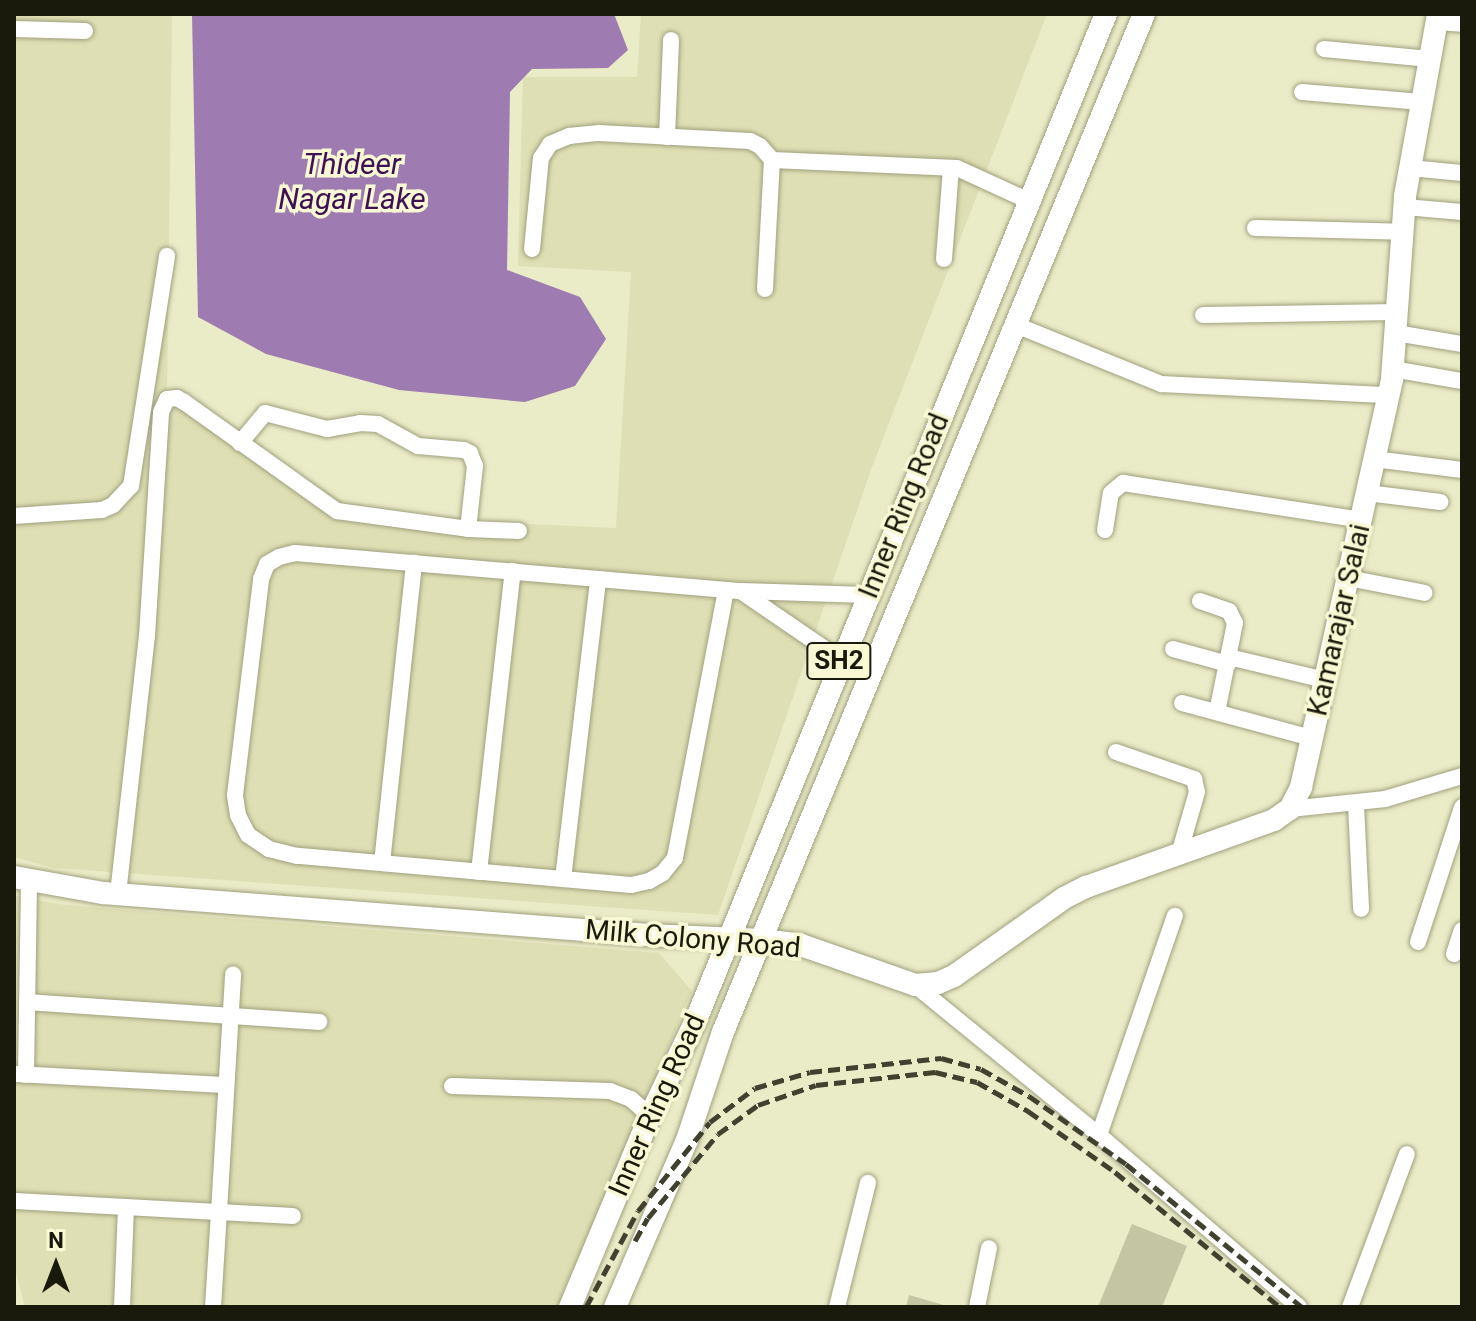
<!DOCTYPE html>
<style>
body{margin:0}
#map{position:relative;width:1476px;height:1321px;overflow:hidden;background:#eaebc7;font-family:Roboto,sans-serif}
div>[style]{position:absolute}
[style*='--x']{left:calc(var(--x)*1px);top:calc(var(--y)*1px);width:calc(var(--w)*1px);rotate:calc(var(--a)*1deg)}
.built>*{inset:0;background:#dfdfb5}
.water>*{inset:0;background:#9e7cb2}
.building>*{inset:0;background:#c4c5a2}
.roads{filter:drop-shadow(0 0 2px #a0a07e) drop-shadow(0 0 2px #a0a07e)}
.minor>*{height:16px;margin:-8px;padding:0 8px;transform-origin:8px;border-radius:8px;background:#fff}
.major>*{height:22px;margin:-11px;padding:0 11px;transform-origin:11px;border-radius:11px;background:#fff}
.rail>*{height:5px;margin-top:-2.5px;transform-origin:0;background:repeating-linear-gradient(90deg,#41412f 0 12px,transparent 0 18px)}
span{translate:-50% -50%;white-space:nowrap;text-align:center;line-height:1.15;-webkit-text-stroke:7px #f8f8d4;paint-order:stroke}
.shield-label span{padding:2px 6px;background:#f8f8d4;border:2px solid;border-radius:6px;-webkit-text-stroke-width:0}
.shield-label{font-size:26px;color:#19190c;font-weight:700}
.street-label{font-size:28px;color:#19190c}
.water-label{font-size:30px;color:#3f1154;font-style:italic}
.frame{position:absolute;inset:0;border:16px solid #19190c;pointer-events:none}
.north{position:absolute;left:16px;top:1225px;width:80px;height:80px;-webkit-text-stroke:6px #f8f8d4;paint-order:stroke;rotate:0deg;font-size:22px;font-weight:700;line-height:32px;text-align:center;color:#19190c}
.north::after{content:'';display:block;margin:auto;width:28px;height:36px;background:#19190c;clip-path:polygon(50% 0,100% 100%,50% 72%,0 100%)}
</style>
<div id="map">
<div class="built">
<i style="clip-path:polygon(14px 14px,172px 14px,167px 391px,368px 517px,616px 528px,631px 272px,518px 266px,523px 77px,637px 77px,641px 14px,1047px 14px,872px 467px,718px 915px,54px 868px,14px 857px)"></i>
<i style="clip-path:polygon(14px 896px,65px 905px,659px 953px,692px 991px,559px 1307px,25px 1307px,14px 1265px)"></i>
</div>
<div class="water">
<i style="clip-path:polygon(192px 14px,614px 14px,628px 50px,608px 68px,532px 69px,510px 92px,507px 270px,580px 297px,606px 339px,575px 386px,525px 402px,399px 390px,266px 354px,198px 317px)"></i>
</div>
<div class="building">
<i style="clip-path:polygon(1132px 1224px,1187px 1246px,1162px 1307px,1098px 1307px)"></i>
<i style="clip-path:polygon(909px 1295px,947px 1306px,947px 1307px,906px 1307px)"></i>
</div>
<div class="roads">
<div class="minor">
<i style="--x:1436;--y:22;--w:26;--a:4"></i>
<i style="--x:14;--y:29;--w:71;--a:1.6"></i>
<i style="--x:1324;--y:49;--w:106;--a:5.4"></i>
<i style="--x:1302;--y:92;--w:120;--a:4.8"></i>
<i style="--x:667;--y:137;--w:97;--a:-87.6"></i>
<i style="--x:1410;--y:168;--w:52;--a:5.5"></i>
<i style="--x:1405;--y:207;--w:57;--a:5"></i>
<i style="--x:1255;--y:228;--w:148;--a:1.5"></i>
<i style="--x:532;--y:249;--w:91;--a:-84.4"></i>
<i style="--x:541;--y:158;--w:17;--a:-57"></i>
<i style="--x:550;--y:144;--w:21;--a:-23"></i>
<i style="--x:569;--y:136;--w:30;--a:-6"></i>
<i style="--x:599;--y:133;--w:151;--a:3"></i>
<i style="--x:750;--y:141;--w:11;--a:27"></i>
<i style="--x:760;--y:146;--w:18;--a:49"></i>
<i style="--x:944;--y:259;--w:91;--a:-85.6"></i>
<i style="--x:765;--y:289;--w:129;--a:-86.9"></i>
<i style="--x:772;--y:160;--w:185;--a:2.5"></i>
<i style="--x:957;--y:168;--w:79;--a:24.6"></i>
<i style="--x:1203;--y:315;--w:194;--a:-0.9"></i>
<i style="--x:1016;--y:325;--w:157;--a:22.1"></i>
<i style="--x:1161;--y:384;--w:228;--a:2.8"></i>
<i style="--x:1396;--y:333;--w:67;--a:9.5"></i>
<i style="--x:1393;--y:369;--w:70;--a:9.9"></i>
<i style="--x:240;--y:443;--w:39;--a:-50"></i>
<i style="--x:265;--y:413;--w:64;--a:14.5"></i>
<i style="--x:327;--y:429;--w:34;--a:-10"></i>
<i style="--x:360;--y:423;--w:18;--a:3"></i>
<i style="--x:378;--y:424;--w:46;--a:28.8"></i>
<i style="--x:418;--y:446;--w:46;--a:5"></i>
<i style="--x:464;--y:450;--w:7;--a:27"></i>
<i style="--x:470;--y:453;--w:14;--a:69"></i>
<i style="--x:475;--y:466;--w:63;--a:96.3"></i>
<i style="--x:1374;--y:459;--w:89;--a:7.1"></i>
<i style="--x:1367;--y:493;--w:74;--a:7"></i>
<i style="--x:14;--y:516;--w:88;--a:-3.9"></i>
<i style="--x:102;--y:510;--w:12;--a:-24"></i>
<i style="--x:113;--y:505;--w:26;--a:-47"></i>
<i style="--x:131;--y:486;--w:233;--a:-81.1"></i>
<i style="--x:1105;--y:530;--w:37;--a:-81"></i>
<i style="--x:1111;--y:493;--w:16;--a:-40"></i>
<i style="--x:1123;--y:483;--w:241;--a:8.8"></i>
<i style="--x:1348;--y:578;--w:78;--a:11"></i>
<i style="--x:726;--y:590;--w:273;--a:100.8"></i>
<i style="--x:675;--y:858;--w:19;--a:129"></i>
<i style="--x:663;--y:873;--w:16;--a:150"></i>
<i style="--x:649;--y:881;--w:18;--a:167"></i>
<i style="--x:631;--y:885;--w:335;--a:-175"></i>
<i style="--x:297;--y:856;--w:29;--a:-166"></i>
<i style="--x:269;--y:849;--w:25;--a:-146"></i>
<i style="--x:248;--y:835;--w:22;--a:-117"></i>
<i style="--x:238;--y:815;--w:20;--a:-99"></i>
<i style="--x:235;--y:795;--w:218;--a:-83.1"></i>
<i style="--x:261;--y:579;--w:16;--a:-68"></i>
<i style="--x:267;--y:564;--w:14;--a:-30"></i>
<i style="--x:279;--y:557;--w:16;--a:-14"></i>
<i style="--x:295;--y:553;--w:448;--a:4.9"></i>
<i style="--x:741;--y:591;--w:127;--a:1.8"></i>
<i style="--x:742;--y:592;--w:119;--a:34.4"></i>
<i style="--x:1200;--y:601;--w:31;--a:19"></i>
<i style="--x:1229;--y:611;--w:13;--a:63"></i>
<i style="--x:1235;--y:623;--w:91;--a:101.4"></i>
<i style="--x:1173;--y:649;--w:57;--a:15.3"></i>
<i style="--x:1229;--y:657;--w:99;--a:13.5"></i>
<i style="--x:1182;--y:703;--w:135;--a:15.1"></i>
<i style="--x:1116;--y:752;--w:83;--a:19.1"></i>
<i style="--x:1194;--y:779;--w:13;--a:77"></i>
<i style="--x:1197;--y:792;--w:65;--a:106.2"></i>
<i style="--x:1356;--y:805;--w:104;--a:87.2"></i>
<i style="--x:1290;--y:809;--w:96;--a:-6"></i>
<i style="--x:1385;--y:799;--w:80;--a:-16.6"></i>
<i style="--x:382;--y:863;--w:302;--a:-83.9"></i>
<i style="--x:479;--y:872;--w:303;--a:-83.6"></i>
<i style="--x:563;--y:879;--w:302;--a:-83.3"></i>
<i style="--x:118;--y:894;--w:260;--a:-83.6"></i>
<i style="--x:147;--y:636;--w:224;--a:-86.4"></i>
<i style="--x:161;--y:412;--w:14;--a:-65"></i>
<i style="--x:167;--y:399;--w:10;--a:-6"></i>
<i style="--x:177;--y:398;--w:8;--a:30"></i>
<i style="--x:184;--y:402;--w:188;--a:35.5"></i>
<i style="--x:337;--y:511;--w:132;--a:7.8"></i>
<i style="--x:468;--y:529;--w:51;--a:2.2"></i>
<i style="--x:1418;--y:942;--w:142;--a:-71.9"></i>
<i style="--x:1454;--y:954;--w:25;--a:-72"></i>
<i style="--x:915;--y:985;--w:237;--a:39.2"></i>
<i style="--x:1099;--y:1135;--w:264;--a:40.7"></i>
<i style="--x:27;--y:1002;--w:293;--a:3.9"></i>
<i style="--x:14;--y:1074;--w:212;--a:3"></i>
<i style="--x:26;--y:1075;--w:194;--a:-89.1"></i>
<i style="--x:452;--y:1086;--w:158;--a:1.8"></i>
<i style="--x:610;--y:1091;--w:22;--a:21"></i>
<i style="--x:631;--y:1099;--w:25;--a:42"></i>
<i style="--x:1099;--y:1135;--w:232;--a:-70.9"></i>
<i style="--x:14;--y:1201;--w:205;--a:3.1"></i>
<i style="--x:219;--y:1212;--w:238;--a:-86.6"></i>
<i style="--x:122;--y:1307;--w:100;--a:-87.7"></i>
<i style="--x:213;--y:1307;--w:95;--a:-86.4"></i>
<i style="--x:219;--y:1212;--w:74;--a:3.1"></i>
<i style="--x:837;--y:1307;--w:128;--a:-76"></i>
<i style="--x:977;--y:1307;--w:60;--a:-78.5"></i>
<i style="--x:1350;--y:1307;--w:163;--a:-69.6"></i>
</div>
<div class="major">
<i style="--x:14;--y:877;--w:90;--a:10.2"></i>
<i style="--x:103;--y:893;--w:547;--a:4.41"></i>
<i style="--x:648;--y:935;--w:114;--a:2.5"></i>
<i style="--x:762;--y:940;--w:39;--a:7"></i>
<i style="--x:801;--y:945;--w:121;--a:19.3"></i>
<i style="--x:915;--y:985;--w:23;--a:-5"></i>
<i style="--x:938;--y:983;--w:17;--a:-24"></i>
<i style="--x:954;--y:976;--w:135;--a:-35.3"></i>
<i style="--x:1064;--y:898;--w:25;--a:-27"></i>
<i style="--x:1086;--y:887;--w:200;--a:-19.6"></i>
<i style="--x:1274;--y:820;--w:19;--a:-35"></i>
<i style="--x:1290;--y:809;--w:25;--a:-63"></i>
<i style="--x:1301;--y:787;--w:418;--a:-77.4"></i>
<i style="--x:1392;--y:379;--w:183;--a:-85.9"></i>
<i style="--x:1405;--y:196;--w:185;--a:-79.7"></i>
<i style="--x:570;--y:1307;--w:207;--a:-67.3"></i>
<i style="--x:650;--y:1116;--w:106;--a:-64.4"></i>
<i style="--x:696;--y:1020;--w:1086;--a:-67.83"></i>
<i style="--x:615;--y:1307;--w:182;--a:-66.7"></i>
<i style="--x:687;--y:1140;--w:114;--a:-71.6"></i>
<i style="--x:723;--y:1032;--w:1102;--a:-67.53"></i>
</div>
</div>
<div class="rail">
<i style="--x:635;--y:1241;--w:26;--a:-61"></i>
<i style="--x:648;--y:1218;--w:109;--a:-50.2"></i>
<i style="--x:718;--y:1134;--w:49;--a:-35.9"></i>
<i style="--x:758;--y:1105;--w:61;--a:-19"></i>
<i style="--x:816;--y:1085;--w:120;--a:-6.2"></i>
<i style="--x:935;--y:1072;--w:43;--a:13.4"></i>
<i style="--x:977;--y:1082;--w:59;--a:29.6"></i>
<i style="--x:1028;--y:1111;--w:106;--a:35"></i>
<i style="--x:1115;--y:1172;--w:213;--a:39.3"></i>
<i style="--x:586;--y:1307;--w:109;--a:-61.6"></i>
<i style="--x:638;--y:1211;--w:114;--a:-51"></i>
<i style="--x:710;--y:1122;--w:56;--a:-37.1"></i>
<i style="--x:755;--y:1088;--w:57;--a:-16.2"></i>
<i style="--x:810;--y:1072;--w:132;--a:-6.1"></i>
<i style="--x:941;--y:1058;--w:41;--a:15.4"></i>
<i style="--x:981;--y:1069;--w:55;--a:29.4"></i>
<i style="--x:1029;--y:1096;--w:118;--a:35"></i>
<i style="--x:1126;--y:1164;--w:227;--a:39.1"></i>
</div>
<div class="shield-label">
<span style="left:839px;top:661px">SH2</span>
</div>
<div class="street-label">
<span style="left:904px;top:506px;rotate:-68deg">Inner Ring Road</span>
<span style="left:1339px;top:620px;rotate:-77deg">Kamarajar Salai</span>
<span style="left:693px;top:939px;rotate:5deg">Milk Colony Road</span>
<span style="left:657px;top:1105px;rotate:-66deg">Inner Ring Road</span>
</div>
<div class="water-label">
<span style="left:352px;top:181px">Thideer<br>Nagar Lake</span>
</div>
<div class="frame"></div>
<div class="north">N</div>
</div>
